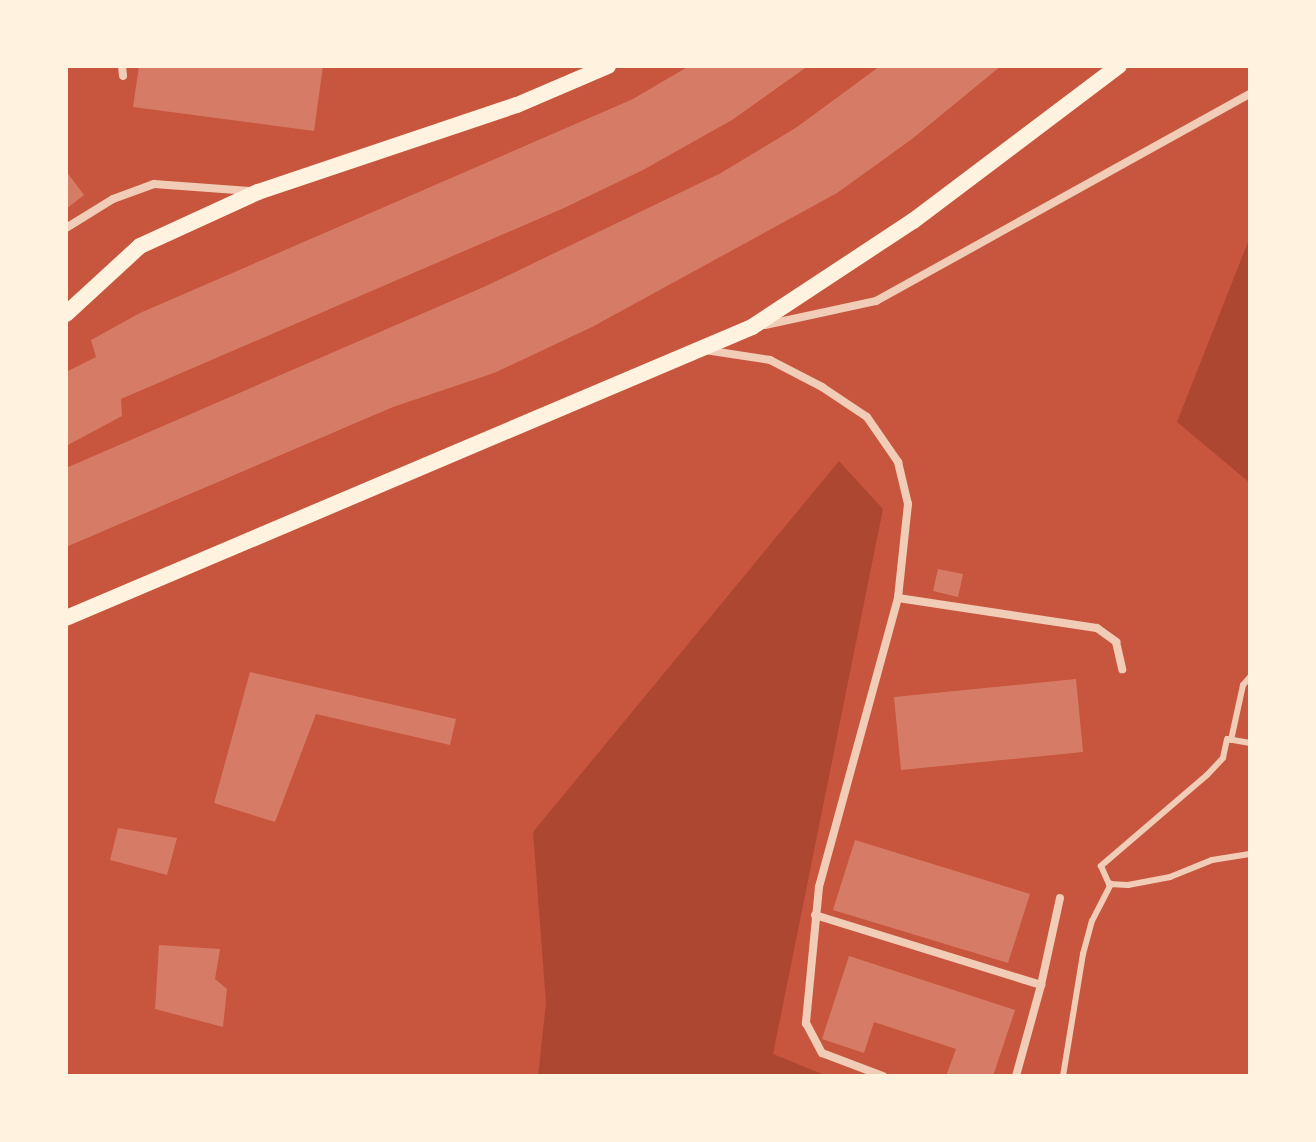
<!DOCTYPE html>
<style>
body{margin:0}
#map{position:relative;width:1316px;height:1142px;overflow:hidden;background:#c8553d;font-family:Mulish,sans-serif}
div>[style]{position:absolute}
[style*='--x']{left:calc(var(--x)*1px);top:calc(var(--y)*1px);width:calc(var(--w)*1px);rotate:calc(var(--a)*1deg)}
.green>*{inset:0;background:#ae4732}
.building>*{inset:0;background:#d67c66}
.service>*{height:6px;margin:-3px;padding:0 3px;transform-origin:3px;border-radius:3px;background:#f1ccb7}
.minor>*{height:8px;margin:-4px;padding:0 4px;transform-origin:4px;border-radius:4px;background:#f1ccb7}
.secondary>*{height:16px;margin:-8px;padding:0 8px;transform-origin:8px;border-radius:8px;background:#fff3e0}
span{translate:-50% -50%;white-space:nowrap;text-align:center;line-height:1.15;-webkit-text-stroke:7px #fff3e0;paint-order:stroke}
.frame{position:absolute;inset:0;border:68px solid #fff3e0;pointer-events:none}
</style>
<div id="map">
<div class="green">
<i style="clip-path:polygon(1250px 237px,1250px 483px,1177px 422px)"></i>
<i style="clip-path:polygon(839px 461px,883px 509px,773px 1054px,827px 1076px,538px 1076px,546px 1003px,533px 832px)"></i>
</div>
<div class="building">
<i style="clip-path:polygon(139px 66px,323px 66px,314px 131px,133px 107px)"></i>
<i style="clip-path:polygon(689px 66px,808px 66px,732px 120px,643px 170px,564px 208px,121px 399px,122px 416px,66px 446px,66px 372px,96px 357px,91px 340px,140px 313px,633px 99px)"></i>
<i style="clip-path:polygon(880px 66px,1001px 66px,912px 139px,837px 193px,592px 327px,494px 373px,393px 407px,66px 547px,66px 468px,486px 286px,721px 173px,797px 127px)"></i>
<i style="clip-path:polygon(66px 171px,84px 195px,66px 209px)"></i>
<i style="clip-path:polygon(938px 569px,963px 574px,958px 597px,933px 591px)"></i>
<i style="clip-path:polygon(250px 672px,456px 719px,450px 745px,316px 714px,275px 822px,214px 803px)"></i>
<i style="clip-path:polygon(1076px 679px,1083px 752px,901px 770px,894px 697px)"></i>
<i style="clip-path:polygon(118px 828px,177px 838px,167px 875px,110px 860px)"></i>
<i style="clip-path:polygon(855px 840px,1030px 894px,1008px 963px,833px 910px)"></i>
<i style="clip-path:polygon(159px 945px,220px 949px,215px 979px,227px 989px,223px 1027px,155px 1009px)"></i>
<i style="clip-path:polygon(849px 956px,1015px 1010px,993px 1076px,946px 1076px,956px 1049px,874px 1022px,864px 1053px,822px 1039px)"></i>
</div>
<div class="service">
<i style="--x:1231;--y:740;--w:56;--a:-77.7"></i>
<i style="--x:1243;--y:685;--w:11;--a:-49"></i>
<i style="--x:1250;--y:743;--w:23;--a:-170"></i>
<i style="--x:1227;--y:739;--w:19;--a:102"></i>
<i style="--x:1223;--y:758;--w:23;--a:133"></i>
<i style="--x:1207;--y:775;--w:140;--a:139.4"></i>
<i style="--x:1101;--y:866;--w:20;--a:66"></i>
<i style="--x:1109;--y:884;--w:19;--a:3"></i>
<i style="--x:1128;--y:885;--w:43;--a:-10.8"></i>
<i style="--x:1170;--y:877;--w:45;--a:-22"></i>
<i style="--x:1212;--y:860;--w:38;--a:-9"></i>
<i style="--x:1063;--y:1076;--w:124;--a:-80.7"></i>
<i style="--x:1083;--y:954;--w:34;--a:-75"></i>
<i style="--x:1092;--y:921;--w:42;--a:-62.8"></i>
</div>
<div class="minor">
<i style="--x:122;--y:66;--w:10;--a:84"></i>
<i style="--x:66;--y:228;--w:55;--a:-31.7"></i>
<i style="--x:113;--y:199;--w:44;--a:-20.1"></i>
<i style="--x:154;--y:184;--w:96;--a:4.2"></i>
<i style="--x:765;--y:325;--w:114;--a:-12.2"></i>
<i style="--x:876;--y:301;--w:427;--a:-29"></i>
<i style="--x:705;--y:350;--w:66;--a:8.7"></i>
<i style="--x:770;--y:360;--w:59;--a:27.4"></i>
<i style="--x:822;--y:387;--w:54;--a:33.7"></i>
<i style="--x:867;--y:417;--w:55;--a:55.4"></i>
<i style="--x:898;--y:462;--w:43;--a:76.6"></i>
<i style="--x:908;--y:504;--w:95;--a:96.1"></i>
<i style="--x:898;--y:598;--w:300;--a:105.3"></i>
<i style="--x:819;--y:887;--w:137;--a:95.5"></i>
<i style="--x:806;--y:1023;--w:34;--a:62"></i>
<i style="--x:822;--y:1053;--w:65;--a:20.7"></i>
<i style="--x:898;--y:598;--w:201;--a:8.6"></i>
<i style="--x:1097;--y:628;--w:24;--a:36"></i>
<i style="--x:1116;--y:642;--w:28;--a:77"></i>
<i style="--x:815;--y:915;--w:237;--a:17.2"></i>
<i style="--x:1041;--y:985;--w:89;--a:-77.7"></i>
<i style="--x:1016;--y:1076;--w:94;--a:-74.6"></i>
</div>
<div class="secondary">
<i style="--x:66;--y:314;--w:100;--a:-42.6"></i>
<i style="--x:140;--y:246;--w:130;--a:-24.6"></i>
<i style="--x:258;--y:192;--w:273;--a:-18.6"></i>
<i style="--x:517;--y:105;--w:99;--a:-23.2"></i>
<i style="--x:66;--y:618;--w:745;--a:-22.99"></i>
<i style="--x:752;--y:327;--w:193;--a:-33.4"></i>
<i style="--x:913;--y:221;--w:258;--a:-37"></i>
</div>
<div class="frame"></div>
</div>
